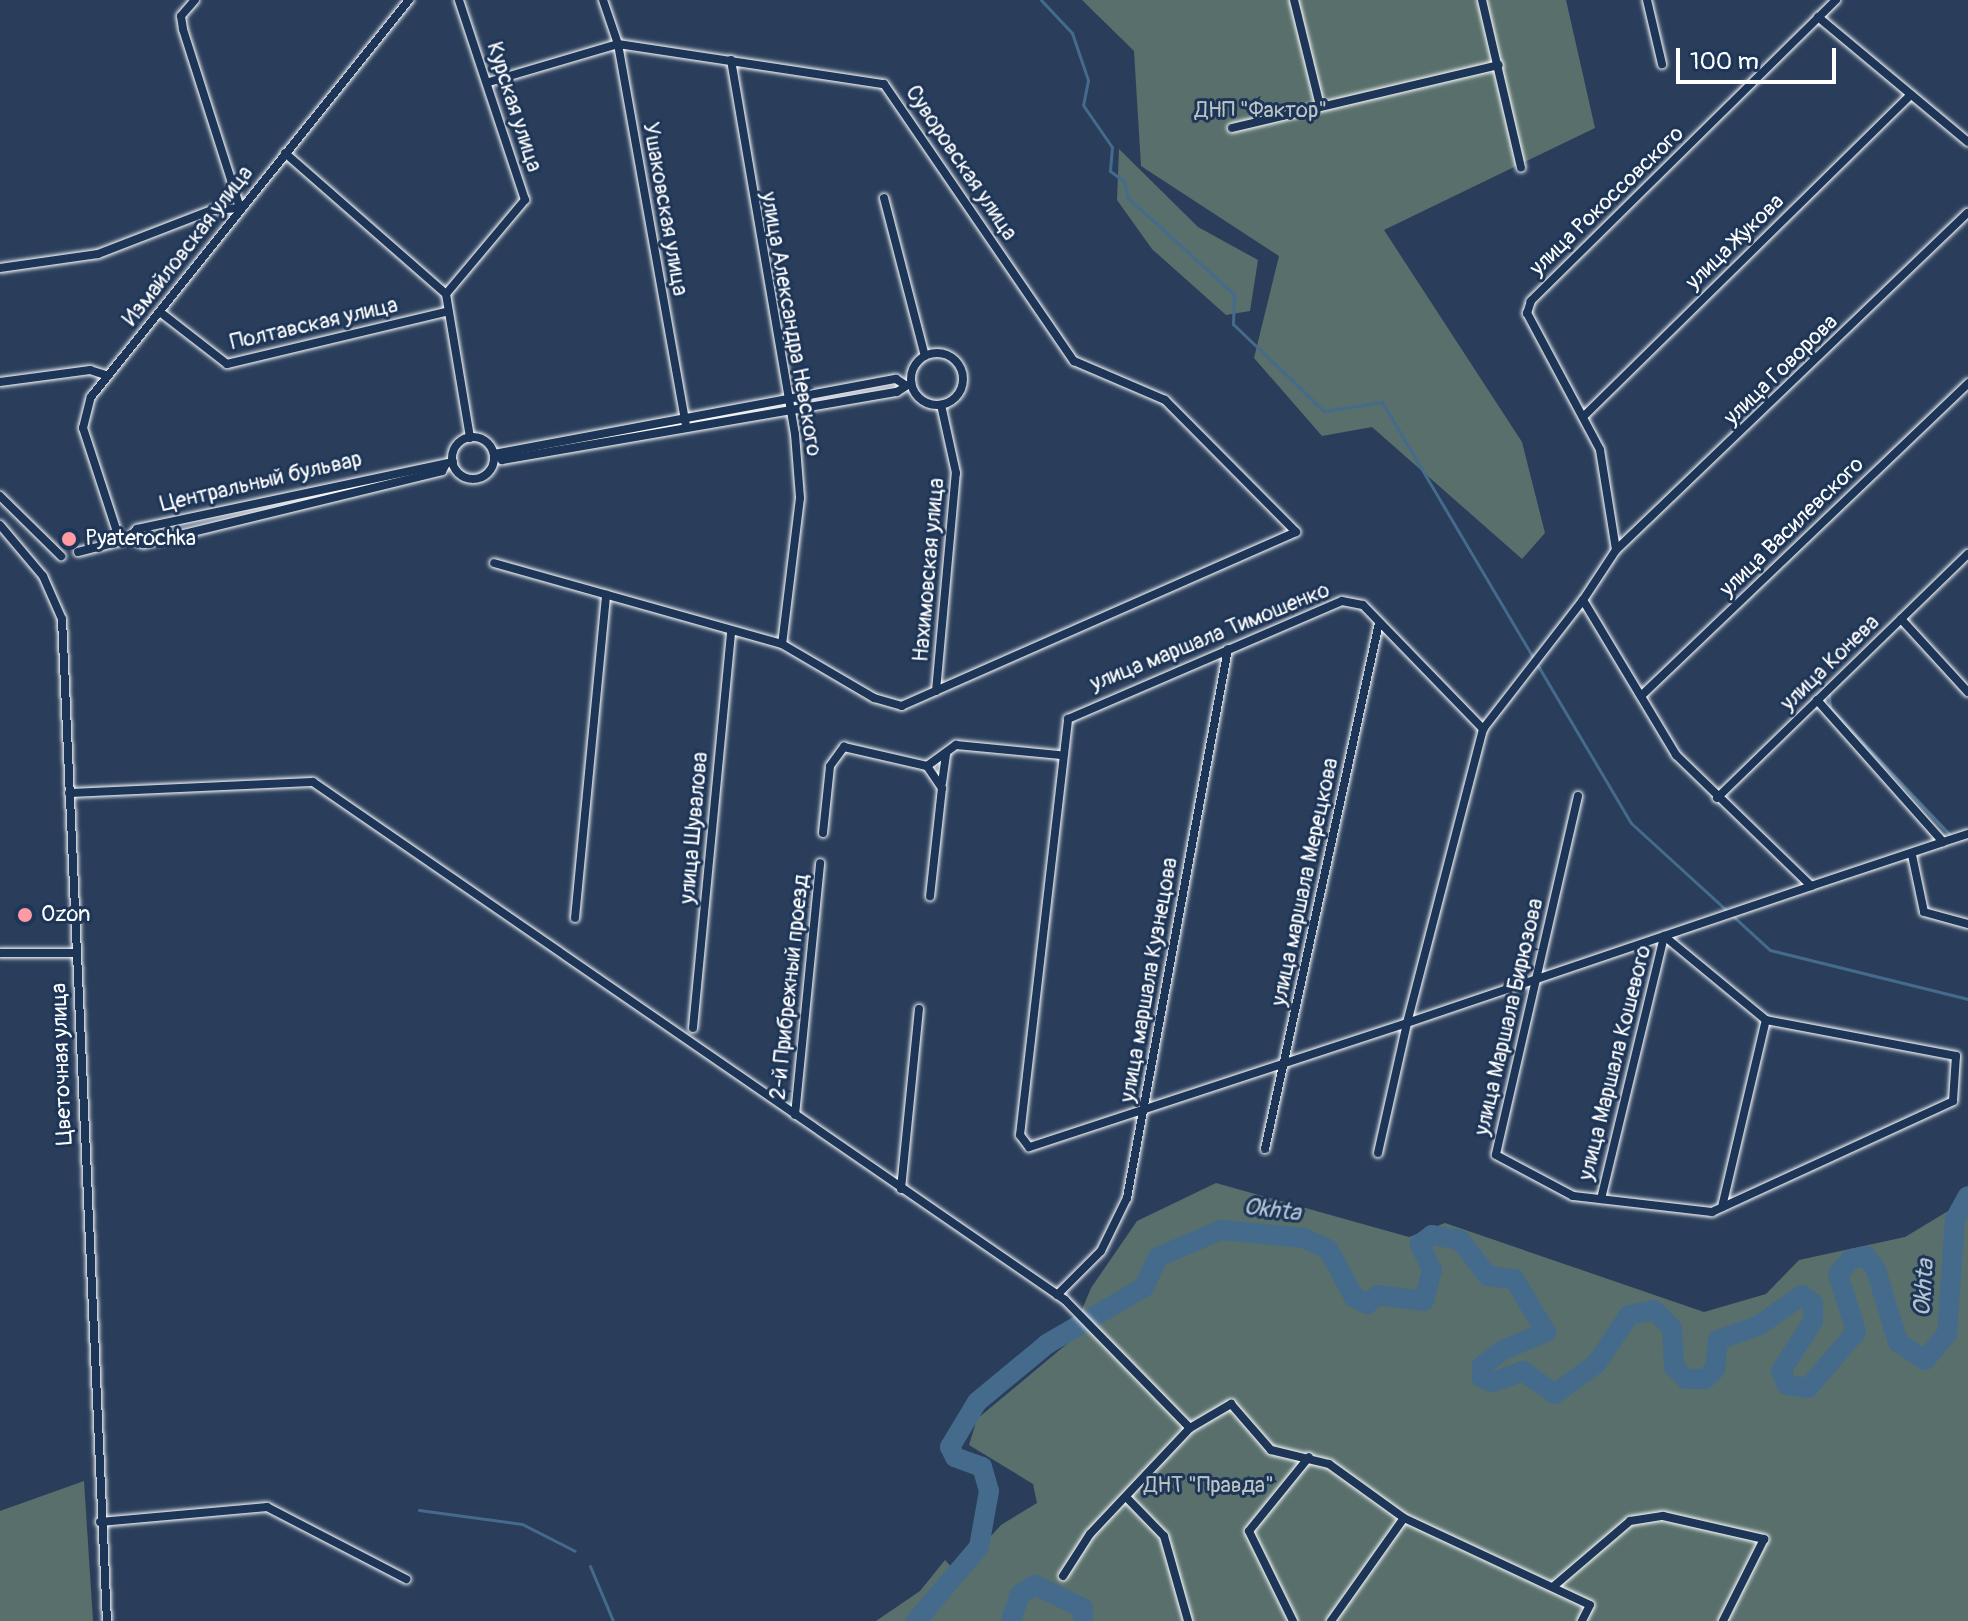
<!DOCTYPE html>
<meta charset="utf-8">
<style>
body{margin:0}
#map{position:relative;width:1968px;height:1621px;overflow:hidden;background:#2a3e5b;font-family:Pangolin,sans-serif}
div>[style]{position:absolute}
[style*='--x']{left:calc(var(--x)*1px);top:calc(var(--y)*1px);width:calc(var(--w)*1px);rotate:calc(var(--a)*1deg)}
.green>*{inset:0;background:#586f6c}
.stream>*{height:3px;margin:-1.5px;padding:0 1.5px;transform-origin:1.5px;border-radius:1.5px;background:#446b8c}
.river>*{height:20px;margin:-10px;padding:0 10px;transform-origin:10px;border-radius:10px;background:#446b8c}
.roads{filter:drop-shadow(0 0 2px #fff) drop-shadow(0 0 2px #fff)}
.minor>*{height:8px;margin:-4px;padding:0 4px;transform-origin:4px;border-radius:4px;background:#1d3557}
.minor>.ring{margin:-4px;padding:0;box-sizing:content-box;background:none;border:8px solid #1d3557;border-radius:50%}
.dots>*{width:22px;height:22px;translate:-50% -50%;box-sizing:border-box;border:4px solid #1d3557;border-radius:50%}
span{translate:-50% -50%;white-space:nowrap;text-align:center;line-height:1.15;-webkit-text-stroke:6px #1d3557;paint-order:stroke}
.street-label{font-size:22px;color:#fff}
.park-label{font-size:22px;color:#bcc5c4}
.poi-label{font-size:22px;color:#fff}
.left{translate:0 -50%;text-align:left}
.water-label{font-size:24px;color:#b4c4d1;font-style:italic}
.scale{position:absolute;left:1676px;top:48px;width:160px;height:36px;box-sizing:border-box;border:4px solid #fff;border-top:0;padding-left:10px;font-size:24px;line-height:28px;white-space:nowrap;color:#fff;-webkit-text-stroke:6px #1d3557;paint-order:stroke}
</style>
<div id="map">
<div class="green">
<i style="clip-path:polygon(1082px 0,1566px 0,1595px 128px,1384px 230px,1522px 442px,1545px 533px,1522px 559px,1372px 427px,1322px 436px,1254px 358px,1279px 256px,1141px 166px,1134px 51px)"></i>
<i style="clip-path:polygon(1119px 149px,1198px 227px,1258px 260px,1250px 311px,1226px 315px,1152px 249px,1117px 200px)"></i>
<i style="clip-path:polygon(1216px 1183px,1409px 1237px,1445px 1223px,1704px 1312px,1766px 1294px,1799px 1260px,1905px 1237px,1968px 1199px,1968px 1621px,876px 1621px,920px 1591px,945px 1560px,957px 1573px,1001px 1525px,1037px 1503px,1033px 1484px,969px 1445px,977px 1419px,1068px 1343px,1091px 1288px,1137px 1221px)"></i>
<i style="clip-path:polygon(84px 1481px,93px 1621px,0 1621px,0 1511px)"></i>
</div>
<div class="stream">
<i style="--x:1041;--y:0;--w:45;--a:46.8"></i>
<i style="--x:1072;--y:33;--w:50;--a:71.2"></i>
<i style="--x:1088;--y:80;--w:25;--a:101"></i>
<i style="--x:1083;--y:105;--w:51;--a:55.4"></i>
<i style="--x:1112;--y:147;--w:24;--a:95"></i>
<i style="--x:1110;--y:171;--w:17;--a:36"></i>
<i style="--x:1124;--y:181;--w:17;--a:77"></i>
<i style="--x:1128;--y:198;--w:143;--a:42.2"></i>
<i style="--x:1234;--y:294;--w:30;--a:92"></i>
<i style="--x:1233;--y:324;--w:126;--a:43.7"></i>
<i style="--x:1324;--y:411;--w:59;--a:-8.8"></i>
<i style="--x:1382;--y:402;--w:489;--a:59.4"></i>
<i style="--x:1631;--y:823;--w:188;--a:42.4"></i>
<i style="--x:1770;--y:950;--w:204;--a:13.9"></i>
<i style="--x:1829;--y:694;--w:14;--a:86"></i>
<i style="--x:1830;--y:708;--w:176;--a:46.6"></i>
<i style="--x:419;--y:1510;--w:104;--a:7.7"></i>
<i style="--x:522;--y:1524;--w:59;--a:27"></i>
<i style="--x:590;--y:1566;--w:60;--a:67.3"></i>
</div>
<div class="river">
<i style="--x:916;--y:1621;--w:97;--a:-49.6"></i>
<i style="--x:979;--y:1547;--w:57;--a:-79.9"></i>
<i style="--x:989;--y:1491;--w:25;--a:-106"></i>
<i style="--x:982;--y:1467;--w:29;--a:-160"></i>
<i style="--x:955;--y:1457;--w:11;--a:-117"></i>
<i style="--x:950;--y:1447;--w:52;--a:-59"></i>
<i style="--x:977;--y:1402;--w:91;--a:-39.6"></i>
<i style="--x:1047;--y:1344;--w:113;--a:-30.4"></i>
<i style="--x:1144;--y:1287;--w:33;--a:-65"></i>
<i style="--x:1158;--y:1257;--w:69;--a:-23.2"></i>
<i style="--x:1221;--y:1230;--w:83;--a:5.5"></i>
<i style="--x:1304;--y:1238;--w:26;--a:25"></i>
<i style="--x:1328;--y:1249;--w:55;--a:61.6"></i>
<i style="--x:1354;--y:1297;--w:15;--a:28"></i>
<i style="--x:1367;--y:1304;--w:14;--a:-39"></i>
<i style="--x:1378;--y:1295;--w:46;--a:7.4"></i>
<i style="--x:1424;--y:1301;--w:32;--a:-76"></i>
<i style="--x:1432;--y:1270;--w:29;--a:-115"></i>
<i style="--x:1420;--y:1244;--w:15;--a:-37"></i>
<i style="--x:1432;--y:1235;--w:28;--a:10"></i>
<i style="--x:1460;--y:1240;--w:46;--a:52.1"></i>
<i style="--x:1488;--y:1276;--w:26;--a:7"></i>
<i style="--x:1514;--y:1279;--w:62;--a:58.9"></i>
<i style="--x:1546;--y:1332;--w:47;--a:157.3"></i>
<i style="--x:1503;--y:1350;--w:26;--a:143"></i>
<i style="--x:1482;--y:1366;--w:12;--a:90"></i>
<i style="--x:1482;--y:1378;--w:12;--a:20"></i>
<i style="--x:1493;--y:1382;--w:32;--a:-20"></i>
<i style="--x:1523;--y:1371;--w:39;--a:36"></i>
<i style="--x:1555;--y:1394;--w:52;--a:-36.4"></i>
<i style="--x:1597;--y:1363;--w:58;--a:-56.3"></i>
<i style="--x:1629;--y:1315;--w:25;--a:-11"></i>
<i style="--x:1654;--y:1310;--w:25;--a:45"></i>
<i style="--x:1672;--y:1328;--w:39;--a:87"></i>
<i style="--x:1674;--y:1367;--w:17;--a:45"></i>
<i style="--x:1686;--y:1379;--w:19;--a:0"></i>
<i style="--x:1705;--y:1379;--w:14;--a:-45"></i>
<i style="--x:1715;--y:1369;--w:29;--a:-84"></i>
<i style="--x:1718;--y:1340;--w:42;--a:-19.3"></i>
<i style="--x:1758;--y:1326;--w:54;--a:-35.2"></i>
<i style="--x:1802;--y:1295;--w:14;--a:36"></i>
<i style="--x:1813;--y:1303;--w:18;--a:90"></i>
<i style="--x:1813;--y:1321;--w:59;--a:122.6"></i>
<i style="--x:1781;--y:1371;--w:15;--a:67"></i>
<i style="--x:1787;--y:1385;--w:21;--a:8"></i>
<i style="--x:1808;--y:1388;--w:74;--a:-49.4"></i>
<i style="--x:1856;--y:1332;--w:61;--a:-107.2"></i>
<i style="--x:1838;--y:1274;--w:20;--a:-49"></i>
<i style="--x:1851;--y:1259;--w:15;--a:-11"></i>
<i style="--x:1866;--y:1256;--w:17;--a:54"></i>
<i style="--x:1876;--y:1270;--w:75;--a:73"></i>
<i style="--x:1898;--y:1342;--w:32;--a:34"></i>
<i style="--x:1925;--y:1360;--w:34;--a:-50"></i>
<i style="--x:1947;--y:1334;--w:115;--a:-86"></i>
<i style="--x:1955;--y:1219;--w:26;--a:-61"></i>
<i style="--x:1011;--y:1621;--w:28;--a:-72"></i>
<i style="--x:1020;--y:1594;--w:17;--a:-31"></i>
<i style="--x:1035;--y:1585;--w:53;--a:25.6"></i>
<i style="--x:1083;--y:1608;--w:13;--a:90"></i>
</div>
<div class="roads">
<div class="minor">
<i style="--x:603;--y:0;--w:46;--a:71.2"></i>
<i style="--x:618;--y:44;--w:389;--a:79.9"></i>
<i style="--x:1294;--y:0;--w:109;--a:76.2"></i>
<i style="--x:1482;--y:0;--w:172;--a:76.9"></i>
<i style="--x:1647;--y:0;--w:66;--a:76.8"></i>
<i style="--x:1836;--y:0;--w:429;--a:135.4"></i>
<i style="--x:1531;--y:301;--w:13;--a:108"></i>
<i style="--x:1527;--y:313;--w:155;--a:61.9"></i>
<i style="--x:1600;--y:450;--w:101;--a:80.9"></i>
<i style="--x:1616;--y:550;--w:60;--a:123.4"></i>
<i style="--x:1583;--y:600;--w:181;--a:59"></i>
<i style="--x:1676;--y:755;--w:188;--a:44.1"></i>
<i style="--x:1811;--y:886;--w:139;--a:-18.4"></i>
<i style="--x:1818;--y:17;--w:195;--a:39.8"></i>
<i style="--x:731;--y:60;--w:379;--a:80.3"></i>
<i style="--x:795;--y:434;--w:64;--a:85.5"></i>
<i style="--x:800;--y:498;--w:147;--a:97"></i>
<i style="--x:489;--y:82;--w:134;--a:-16.4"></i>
<i style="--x:618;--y:44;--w:269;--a:8.6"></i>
<i style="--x:884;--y:84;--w:336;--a:55.6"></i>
<i style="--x:1074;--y:361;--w:99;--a:23.2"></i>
<i style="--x:1165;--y:400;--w:186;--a:45.2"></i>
<i style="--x:1296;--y:532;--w:431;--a:156.2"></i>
<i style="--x:902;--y:706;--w:29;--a:-164"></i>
<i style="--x:874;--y:698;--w:107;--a:-149.6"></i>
<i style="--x:782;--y:644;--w:299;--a:-164.3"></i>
<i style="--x:1232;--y:128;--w:274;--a:-13.3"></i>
<i style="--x:285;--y:153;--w:214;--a:41.2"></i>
<i style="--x:884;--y:198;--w:163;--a:75.5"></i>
<i style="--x:0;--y:268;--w:99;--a:-8.1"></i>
<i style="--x:98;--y:254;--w:122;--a:-21.1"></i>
<i style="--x:212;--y:210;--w:28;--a:-4"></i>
<i style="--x:240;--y:208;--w:188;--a:-107.7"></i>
<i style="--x:183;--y:29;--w:13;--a:-99"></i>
<i style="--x:181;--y:16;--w:21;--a:-49"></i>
<i style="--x:446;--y:294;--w:123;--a:-50"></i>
<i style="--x:525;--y:200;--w:211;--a:-108.3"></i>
<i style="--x:446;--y:294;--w:146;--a:80.5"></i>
<i style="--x:160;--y:312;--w:85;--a:37.8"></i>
<i style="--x:227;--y:364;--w:224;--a:-13.4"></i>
<i class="ring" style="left:911px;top:353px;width:44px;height:44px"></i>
<i style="--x:0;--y:382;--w:91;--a:-7.6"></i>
<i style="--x:90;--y:370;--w:19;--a:18"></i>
<i style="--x:1585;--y:415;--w:457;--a:-44.5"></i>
<i class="ring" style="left:452px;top:437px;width:34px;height:34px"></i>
<i style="--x:494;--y:454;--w:409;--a:-10.6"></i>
<i style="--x:896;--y:379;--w:9;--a:32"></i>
<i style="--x:497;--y:454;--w:8;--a:50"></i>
<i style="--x:502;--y:460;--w:401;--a:-9.8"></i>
<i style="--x:897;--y:392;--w:17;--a:-33"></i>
<i style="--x:0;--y:496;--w:86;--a:44.5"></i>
<i style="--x:0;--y:525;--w:67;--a:49.9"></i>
<i style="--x:43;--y:576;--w:47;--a:66.2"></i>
<i style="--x:62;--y:619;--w:1003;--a:87.43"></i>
<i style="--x:129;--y:538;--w:12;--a:-48"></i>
<i style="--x:137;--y:529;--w:323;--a:-12"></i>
<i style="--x:129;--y:538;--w:15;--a:23"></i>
<i style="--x:143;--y:544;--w:308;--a:-13.7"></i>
<i style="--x:442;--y:471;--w:8;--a:-60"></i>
<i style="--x:120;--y:541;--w:119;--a:-108.1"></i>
<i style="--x:83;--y:428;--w:32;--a:-76"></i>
<i style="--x:91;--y:397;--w:509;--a:-51.31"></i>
<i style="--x:1616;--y:550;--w:487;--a:-43.8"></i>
<i style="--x:78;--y:552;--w:49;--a:-14.3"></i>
<i style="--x:1342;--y:601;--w:21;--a:11"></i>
<i style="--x:1363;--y:605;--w:173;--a:45.9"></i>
<i style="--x:1483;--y:729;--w:304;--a:104.5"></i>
<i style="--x:1407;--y:1023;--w:398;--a:161.8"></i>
<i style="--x:1029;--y:1147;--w:15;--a:-127"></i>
<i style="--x:1020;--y:1135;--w:419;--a:-83.4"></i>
<i style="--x:1068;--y:719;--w:298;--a:-23.3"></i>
<i style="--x:1901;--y:619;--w:99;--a:47.5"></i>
<i style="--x:936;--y:691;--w:219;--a:-84.8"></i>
<i style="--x:956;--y:473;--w:70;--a:-102.4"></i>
<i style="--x:1641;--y:696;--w:453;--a:-43.7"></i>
<i style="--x:1817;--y:700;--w:190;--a:48.4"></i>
<i style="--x:1943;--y:842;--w:26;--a:-18"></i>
<i style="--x:1483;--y:729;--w:163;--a:-52.2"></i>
<i style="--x:927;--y:766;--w:36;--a:-36"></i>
<i style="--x:956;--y:745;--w:103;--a:5.5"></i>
<i style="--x:942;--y:783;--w:30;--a:-82"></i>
<i style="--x:69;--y:793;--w:244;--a:-2.6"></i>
<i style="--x:313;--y:782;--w:913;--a:34.56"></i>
<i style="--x:1065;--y:1300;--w:179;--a:45.7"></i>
<i style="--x:1190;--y:1428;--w:48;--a:-30.3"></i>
<i style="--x:1231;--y:1404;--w:61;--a:49"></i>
<i style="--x:1271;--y:1450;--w:60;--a:13.6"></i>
<i style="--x:1329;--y:1464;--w:92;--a:35.8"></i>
<i style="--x:1404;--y:1518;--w:205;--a:25.1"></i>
<i style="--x:1590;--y:1605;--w:18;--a:117"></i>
<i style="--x:1578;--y:796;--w:368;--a:102.9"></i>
<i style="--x:1496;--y:1155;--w:87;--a:28"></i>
<i style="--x:1573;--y:1196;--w:140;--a:6.6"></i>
<i style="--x:1712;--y:1212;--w:265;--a:-24.7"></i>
<i style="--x:1953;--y:1101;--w:45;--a:-86.2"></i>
<i style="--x:1956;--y:1056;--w:193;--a:-169.3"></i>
<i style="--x:1766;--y:1020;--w:132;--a:-140.5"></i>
<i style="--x:1717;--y:798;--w:350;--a:-44.2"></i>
<i style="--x:823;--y:833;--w:67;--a:-84"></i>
<i style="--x:830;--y:766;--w:24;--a:-54"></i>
<i style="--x:844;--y:747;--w:85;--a:12.9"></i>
<i style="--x:927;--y:766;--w:27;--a:56"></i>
<i style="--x:942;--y:788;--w:109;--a:96.3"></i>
<i style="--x:1912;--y:855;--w:58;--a:78.1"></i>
<i style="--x:1924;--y:912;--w:46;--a:15.3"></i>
<i style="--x:575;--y:918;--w:325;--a:-84.5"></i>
<i style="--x:0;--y:953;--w:76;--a:0"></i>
<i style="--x:693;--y:1028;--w:399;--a:-84.5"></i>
<i style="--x:795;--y:1115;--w:253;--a:-84.3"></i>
<i style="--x:1265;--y:1149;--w:538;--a:-77.77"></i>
<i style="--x:1378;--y:1153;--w:133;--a:-77.4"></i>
<i style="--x:1407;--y:1023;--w:427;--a:-18.7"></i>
<i style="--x:901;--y:1189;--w:181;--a:-84.3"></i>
<i style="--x:1601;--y:1199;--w:270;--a:-76.5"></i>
<i style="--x:1722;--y:1207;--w:192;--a:-76.8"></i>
<i style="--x:1057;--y:1295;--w:62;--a:-45"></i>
<i style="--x:1101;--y:1251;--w:59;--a:-63.9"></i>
<i style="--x:1127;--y:1198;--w:558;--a:-79.58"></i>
<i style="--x:1127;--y:1498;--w:53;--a:45.8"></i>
<i style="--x:1164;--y:1536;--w:88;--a:74.2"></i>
<i style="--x:100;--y:1522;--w:168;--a:-5.1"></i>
<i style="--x:267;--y:1507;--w:157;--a:27.4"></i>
<i style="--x:1063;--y:1576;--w:50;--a:-57.3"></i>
<i style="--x:1090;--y:1534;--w:146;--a:-46.7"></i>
<i style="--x:1554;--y:1586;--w:100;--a:-40.5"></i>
<i style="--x:1630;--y:1521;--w:33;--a:-9"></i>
<i style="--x:1663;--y:1516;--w:104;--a:12.8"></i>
<i style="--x:1764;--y:1539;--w:92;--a:116.6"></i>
<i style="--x:1293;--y:1621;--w:100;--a:-116.1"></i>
<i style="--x:1249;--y:1531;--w:95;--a:-51"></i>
<i style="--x:1331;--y:1621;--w:126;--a:-54.7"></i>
</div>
</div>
<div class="dots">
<i style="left:69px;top:539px;background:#ff9aa2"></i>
<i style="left:25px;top:915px;background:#ff9aa2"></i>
</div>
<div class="street-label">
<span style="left:514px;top:107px;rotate:72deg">Курская улица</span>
<span style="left:961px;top:163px;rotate:56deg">Суворовская улица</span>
<span style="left:1607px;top:201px;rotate:-44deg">улица Рокоссовского</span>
<span style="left:665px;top:209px;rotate:80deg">Ушаковская улица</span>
<span style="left:1735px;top:242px;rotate:-44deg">улица Жукова</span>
<span style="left:188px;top:246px;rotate:-52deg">Измайловская улица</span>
<span style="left:314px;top:324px;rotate:-13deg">Полтавская улица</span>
<span style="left:791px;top:324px;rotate:80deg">улица Александра Невского</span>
<span style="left:1781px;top:370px;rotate:-44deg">улица Говорова</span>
<span style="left:261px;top:482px;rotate:-13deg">Центральный бульвар</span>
<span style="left:1792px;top:527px;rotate:-44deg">улица Василевского</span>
<span style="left:929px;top:570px;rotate:-85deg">Нахимовская улица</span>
<span style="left:1210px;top:637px;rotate:-22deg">улица маршала Тимошенко</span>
<span style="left:1830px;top:663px;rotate:-44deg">улица Конева</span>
<span style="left:694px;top:828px;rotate:-85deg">улица Шувалова</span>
<span style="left:1305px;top:882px;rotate:-78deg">улица маршала Мерецкова</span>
<span style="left:1149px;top:980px;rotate:-80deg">улица маршала Кузнецова</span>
<span style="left:790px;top:987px;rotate:-84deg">2-й Прибрежный проезд</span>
<span style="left:1509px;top:1017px;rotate:-77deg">улица Маршала Бирюзова</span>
<span style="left:1615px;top:1063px;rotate:-76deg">улица Маршала Кошевого</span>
<span style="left:62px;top:1064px;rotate:-92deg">Цветочная улица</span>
</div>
<div class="park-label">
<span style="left:1261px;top:111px">ДНП "Фактор"</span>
<span style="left:1209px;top:1486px">ДНТ "Правда"</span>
</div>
<div class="poi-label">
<span class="left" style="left:85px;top:539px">Pyaterochka</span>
<span class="left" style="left:41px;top:915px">Ozon</span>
</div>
<div class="water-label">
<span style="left:1272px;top:1210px;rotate:7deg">Okhta</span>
<span style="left:1924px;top:1288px;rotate:-86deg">Okhta</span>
</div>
<div class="scale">100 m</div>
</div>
